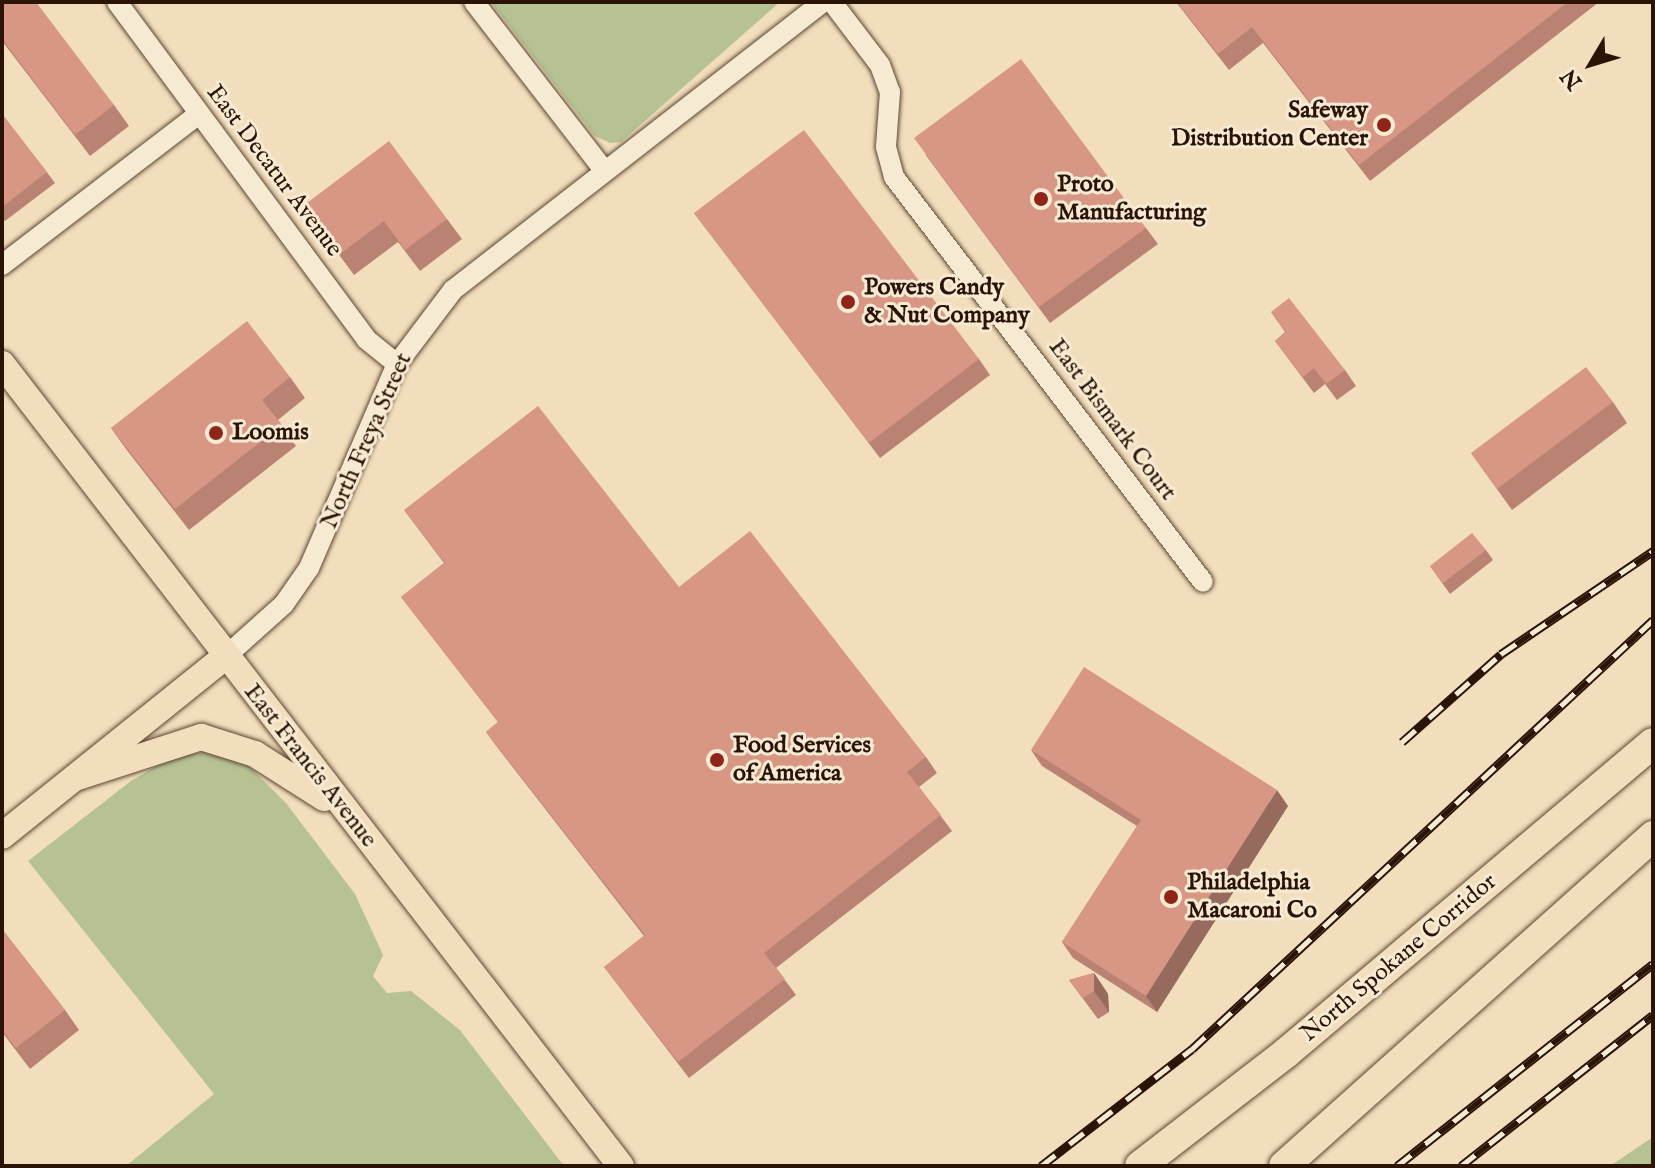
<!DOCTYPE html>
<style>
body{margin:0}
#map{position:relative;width:1655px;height:1168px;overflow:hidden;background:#f2debc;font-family:"IM FELL English",serif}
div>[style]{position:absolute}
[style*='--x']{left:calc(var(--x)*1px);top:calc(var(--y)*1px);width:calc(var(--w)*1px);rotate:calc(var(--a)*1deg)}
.green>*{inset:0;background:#b6c294}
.roads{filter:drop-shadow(0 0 2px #5d4633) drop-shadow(0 0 2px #5d4633)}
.minor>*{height:20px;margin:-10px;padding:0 10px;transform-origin:10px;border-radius:10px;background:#f7ead3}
.major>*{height:26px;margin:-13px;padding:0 13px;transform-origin:13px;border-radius:13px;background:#f2debc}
.highway>*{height:30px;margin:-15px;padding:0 15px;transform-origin:15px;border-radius:15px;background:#f2debc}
.rail>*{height:9px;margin-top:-4.5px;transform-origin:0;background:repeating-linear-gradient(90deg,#f7ead3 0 18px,#2b1405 0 36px);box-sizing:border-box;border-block:2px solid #2b1405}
.wall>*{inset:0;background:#b98272}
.shaded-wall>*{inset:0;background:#966a5c}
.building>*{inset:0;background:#d79784}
.dots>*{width:22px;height:22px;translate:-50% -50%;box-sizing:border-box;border:4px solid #f7ead3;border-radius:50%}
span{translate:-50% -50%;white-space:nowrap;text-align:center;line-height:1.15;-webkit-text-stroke:6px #f7ead3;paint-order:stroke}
.poi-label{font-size:24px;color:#2b1405;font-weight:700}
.right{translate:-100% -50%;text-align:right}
.left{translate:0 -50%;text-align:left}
.street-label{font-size:24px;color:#2b1405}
.frame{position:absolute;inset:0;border:4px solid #2b1405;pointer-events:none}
.north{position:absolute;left:1551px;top:24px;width:80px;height:80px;-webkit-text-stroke:6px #f7ead3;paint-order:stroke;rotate:232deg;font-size:22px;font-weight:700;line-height:32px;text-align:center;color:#2b1405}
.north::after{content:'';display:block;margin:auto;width:28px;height:36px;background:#2b1405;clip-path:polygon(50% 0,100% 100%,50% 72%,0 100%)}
</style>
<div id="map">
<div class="green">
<i style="clip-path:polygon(491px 2px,780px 2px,621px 142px,610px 143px,595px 136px)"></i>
<i style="clip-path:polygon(216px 751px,250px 767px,286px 803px,355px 894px,383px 955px,373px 976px,387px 993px,411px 991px,460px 1030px,564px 1166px,126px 1166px,214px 1094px,28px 861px,131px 781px,173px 756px)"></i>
<i style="clip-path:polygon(1653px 1137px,1653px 1166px,1610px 1166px)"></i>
</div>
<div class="roads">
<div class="minor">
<i style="--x:117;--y:2;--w:419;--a:53.5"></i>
<i style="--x:366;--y:339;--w:40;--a:39"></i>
<i style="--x:474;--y:2;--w:212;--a:52.3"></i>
<i style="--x:832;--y:2;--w:79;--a:52.7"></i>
<i style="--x:880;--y:65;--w:29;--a:70"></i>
<i style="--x:890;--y:92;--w:55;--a:94.2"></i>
<i style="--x:886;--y:147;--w:31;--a:75"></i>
<i style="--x:894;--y:177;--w:509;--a:52.66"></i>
<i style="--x:2;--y:265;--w:248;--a:-37.5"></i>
<i style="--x:225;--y:657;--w:79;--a:-41.9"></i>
<i style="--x:284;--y:604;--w:44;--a:-55.2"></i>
<i style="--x:309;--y:568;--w:222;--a:-66.7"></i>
<i style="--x:397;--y:364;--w:93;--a:-52.9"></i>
<i style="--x:453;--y:290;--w:469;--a:-37.9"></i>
</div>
<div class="major">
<i style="--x:2;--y:364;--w:1013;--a:52.34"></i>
<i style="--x:75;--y:778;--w:133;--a:-18"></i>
<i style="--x:201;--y:737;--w:57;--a:17.5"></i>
<i style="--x:255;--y:754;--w:82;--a:32.5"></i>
<i style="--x:2;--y:836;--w:286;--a:-38.8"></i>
</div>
<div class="highway">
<i style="--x:1140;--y:1166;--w:185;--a:-37.7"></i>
<i style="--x:1286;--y:1053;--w:480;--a:-40.2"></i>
<i style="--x:1284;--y:1166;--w:495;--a:-41.8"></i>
</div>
</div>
<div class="rail">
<i style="--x:1402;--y:742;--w:132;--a:-41.6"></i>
<i style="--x:1501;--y:654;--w:184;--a:-34.1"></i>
<i style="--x:1041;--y:1166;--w:191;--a:-37.8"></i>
<i style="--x:1192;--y:1049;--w:630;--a:-42.94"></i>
<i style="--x:1397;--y:1166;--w:326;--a:-38.3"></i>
<i style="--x:1461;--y:1166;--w:244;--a:-38.2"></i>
</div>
<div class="wall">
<i style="clip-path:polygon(2px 2px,114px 105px,129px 126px,90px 156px,2px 41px)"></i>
<i style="clip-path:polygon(1176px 2px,1599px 2px,1370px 181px,1263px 43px,1229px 70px)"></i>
<i style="clip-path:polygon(2px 114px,55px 183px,5px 221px,2px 217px)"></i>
<i style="clip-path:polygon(925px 154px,1146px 228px,1158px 244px,1050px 323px)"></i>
<i style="clip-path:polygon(303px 206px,447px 219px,462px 239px,420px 271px,398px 242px,354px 275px)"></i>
<i style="clip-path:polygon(694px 213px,979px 359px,990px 375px,880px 458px)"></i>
<i style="clip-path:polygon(1271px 312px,1345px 370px,1356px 386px,1337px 400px,1325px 384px,1314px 393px,1275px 341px,1285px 332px)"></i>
<i style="clip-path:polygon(290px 377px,305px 398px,278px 420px,296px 446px,189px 530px,126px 449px,111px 428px)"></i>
<i style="clip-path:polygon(1613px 402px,1627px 423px,1512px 510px,1471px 453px)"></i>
<i style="clip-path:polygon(404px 510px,679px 587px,926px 757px,937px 773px,919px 787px,952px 831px,776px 968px,796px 995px,689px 1078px,604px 967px,644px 936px,497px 747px,486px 732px,498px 722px,401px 597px,444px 563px)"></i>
<i style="clip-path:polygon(1486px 550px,1493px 560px,1450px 594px,1430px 566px)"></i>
<i style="clip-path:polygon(1031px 750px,1288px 806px,1157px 1012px,1073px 958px,1062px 942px,1137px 826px,1042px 766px)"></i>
<i style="clip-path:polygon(2px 929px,65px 1010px,79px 1030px,30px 1069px,2px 1032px)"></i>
<i style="clip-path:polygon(1094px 973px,1108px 994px,1109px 1012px,1098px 1019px,1069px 980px)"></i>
</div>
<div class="shaded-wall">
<i style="clip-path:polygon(1277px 790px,1288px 806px,1157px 1012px,1146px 996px)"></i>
<i style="clip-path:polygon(1094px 973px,1108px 994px,1109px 1012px,1094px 991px)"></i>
</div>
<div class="building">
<i style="clip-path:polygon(2px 2px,36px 2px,114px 105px,75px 135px,2px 39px)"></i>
<i style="clip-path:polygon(1177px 2px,1568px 2px,1359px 165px,1252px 27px,1218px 54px)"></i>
<i style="clip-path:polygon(1021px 59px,1146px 228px,1039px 307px,914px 138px)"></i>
<i style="clip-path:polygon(2px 114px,47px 172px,2px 207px)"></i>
<i style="clip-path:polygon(804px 130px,979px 359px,869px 443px,694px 213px)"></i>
<i style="clip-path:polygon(389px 141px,447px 219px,405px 250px,384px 221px,340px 254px,303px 206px)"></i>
<i style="clip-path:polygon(1289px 298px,1345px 370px,1326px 384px,1314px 368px,1303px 377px,1275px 341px,1286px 332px,1271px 312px)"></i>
<i style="clip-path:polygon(247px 321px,290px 377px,262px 400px,282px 425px,175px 509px,111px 428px)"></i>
<i style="clip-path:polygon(1586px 367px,1613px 402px,1497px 489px,1471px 453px)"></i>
<i style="clip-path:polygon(538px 406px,679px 587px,750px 531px,926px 757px,907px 772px,941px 815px,764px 953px,785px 979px,678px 1062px,604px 967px,645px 935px,486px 732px,498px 722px,401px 597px,445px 563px,404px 510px)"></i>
<i style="clip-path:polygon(1472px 533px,1486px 550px,1443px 583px,1430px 566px)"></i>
<i style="clip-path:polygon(1084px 667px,1277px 790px,1146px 996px,1062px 942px,1141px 820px,1031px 750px)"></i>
<i style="clip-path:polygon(2px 929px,65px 1010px,16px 1048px,2px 1030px)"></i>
<i style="clip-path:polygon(1094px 973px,1094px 991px,1083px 998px,1069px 980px)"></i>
</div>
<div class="dots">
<i style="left:1384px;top:125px;background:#8f2418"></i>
<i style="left:1041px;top:199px;background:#8f2418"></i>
<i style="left:848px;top:302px;background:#8f2418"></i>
<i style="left:216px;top:433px;background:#8f2418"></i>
<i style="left:717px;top:760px;background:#8f2418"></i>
<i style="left:1171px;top:897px;background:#8f2418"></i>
</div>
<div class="poi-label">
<span class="right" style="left:1368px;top:125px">Safeway<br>Distribution Center</span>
<span class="left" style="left:1057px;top:199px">Proto<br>Manufacturing</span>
<span class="left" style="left:864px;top:302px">Powers Candy<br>&amp; Nut Company</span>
<span class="left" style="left:232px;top:433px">Loomis</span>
<span class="left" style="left:733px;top:760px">Food Services<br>of America</span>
<span class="left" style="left:1187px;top:897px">Philadelphia<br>Macaroni Co</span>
</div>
<div class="street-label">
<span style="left:274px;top:171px;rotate:53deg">East Decatur Avenue</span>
<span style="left:1112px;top:420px;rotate:53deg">East Bismark Court</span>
<span style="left:367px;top:441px;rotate:-66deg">North Freya Street</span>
<span style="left:310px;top:766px;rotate:52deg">East Francis Avenue</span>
<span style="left:1399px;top:958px;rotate:-40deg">North Spokane Corridor</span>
</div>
<div class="frame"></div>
<div class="north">N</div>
</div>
